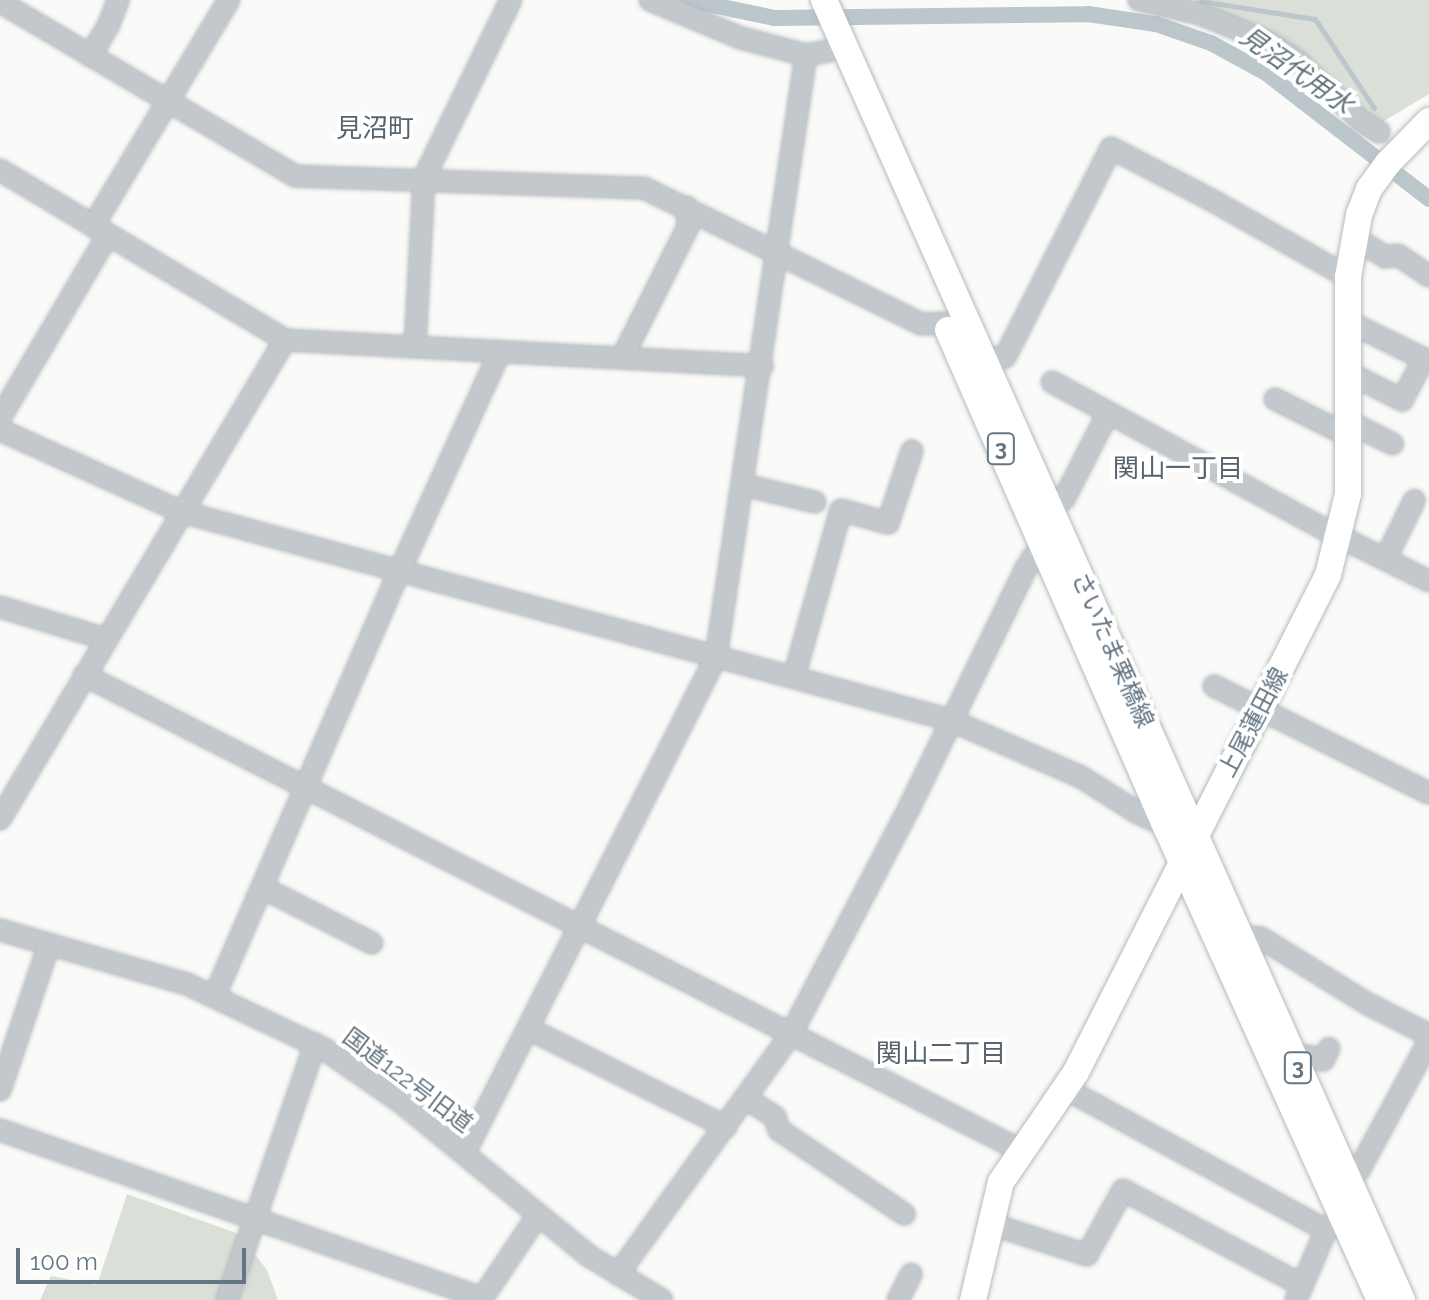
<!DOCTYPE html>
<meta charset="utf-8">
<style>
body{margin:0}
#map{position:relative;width:1429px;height:1300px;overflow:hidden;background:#fafaf8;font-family:Raleway,"Noto Sans JP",sans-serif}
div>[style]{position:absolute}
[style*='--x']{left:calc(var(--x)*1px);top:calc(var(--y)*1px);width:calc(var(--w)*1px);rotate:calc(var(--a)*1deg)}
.green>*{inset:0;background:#dadfd7}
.stream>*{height:5px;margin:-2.5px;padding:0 2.5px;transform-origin:2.5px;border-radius:2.5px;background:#bbc7cb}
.canal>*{height:16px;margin:-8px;padding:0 8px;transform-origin:8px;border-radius:8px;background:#bbc7cb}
.roads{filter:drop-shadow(0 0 2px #b5babe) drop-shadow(0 0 2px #b5babe)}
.minor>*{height:20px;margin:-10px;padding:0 10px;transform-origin:10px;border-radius:10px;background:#c3c8cc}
.major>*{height:26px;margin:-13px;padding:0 13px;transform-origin:13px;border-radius:13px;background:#fff}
span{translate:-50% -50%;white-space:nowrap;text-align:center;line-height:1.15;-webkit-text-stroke:8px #fff;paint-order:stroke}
.shield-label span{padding:2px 6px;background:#fff;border:2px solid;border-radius:6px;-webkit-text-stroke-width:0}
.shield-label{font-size:22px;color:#657683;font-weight:700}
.street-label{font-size:24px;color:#657683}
.water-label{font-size:26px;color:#60757c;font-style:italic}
.neighbourhood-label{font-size:26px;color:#57646e}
.scale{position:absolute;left:16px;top:1248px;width:230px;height:36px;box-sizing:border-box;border:4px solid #657683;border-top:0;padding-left:10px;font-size:24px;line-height:28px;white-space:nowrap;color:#657683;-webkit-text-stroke:6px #fff;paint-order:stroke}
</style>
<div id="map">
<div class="green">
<i style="clip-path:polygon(1195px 0,1429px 0,1429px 94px,1379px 124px,1198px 8px)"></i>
<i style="clip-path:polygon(127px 1194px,239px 1234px,267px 1270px,278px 1300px,40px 1300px,51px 1276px,97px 1285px)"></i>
</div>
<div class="stream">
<i style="--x:1201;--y:1;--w:115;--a:9"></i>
<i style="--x:1315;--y:19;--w:107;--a:56.5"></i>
</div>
<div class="canal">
<i style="--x:688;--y:0;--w:89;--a:11.7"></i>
<i style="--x:775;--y:18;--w:313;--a:-0.7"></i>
<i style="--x:1088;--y:14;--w:69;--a:8.4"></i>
<i style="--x:1156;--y:24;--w:58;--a:19.1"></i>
<i style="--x:1211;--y:43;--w:63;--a:28.6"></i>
<i style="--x:1266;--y:73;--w:206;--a:37.7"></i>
</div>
<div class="roads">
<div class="minor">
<i style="--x:650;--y:0;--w:99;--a:22.7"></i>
<i style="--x:741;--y:38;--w:67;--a:14.7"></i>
<i style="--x:806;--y:55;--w:22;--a:-10"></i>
<i style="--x:1139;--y:0;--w:63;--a:12.9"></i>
<i style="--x:1200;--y:14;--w:71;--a:22.2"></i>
<i style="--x:1266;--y:41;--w:36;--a:32"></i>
<i style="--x:1296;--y:60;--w:91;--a:43.2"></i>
<i style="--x:1362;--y:122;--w:20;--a:30"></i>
<i style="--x:0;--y:2;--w:342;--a:30.5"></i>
<i style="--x:295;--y:176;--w:349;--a:2"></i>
<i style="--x:644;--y:188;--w:309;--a:26.1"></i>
<i style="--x:921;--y:324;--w:24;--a:-2"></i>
<i style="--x:90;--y:56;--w:37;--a:-59"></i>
<i style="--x:109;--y:24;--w:26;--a:-69"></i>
<i style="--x:0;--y:170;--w:332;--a:30.8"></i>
<i style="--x:285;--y:340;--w:478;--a:3.1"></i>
<i style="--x:93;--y:226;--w:264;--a:-59"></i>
<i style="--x:1355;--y:238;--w:36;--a:32"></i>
<i style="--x:1385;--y:257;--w:13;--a:-9"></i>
<i style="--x:1398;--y:255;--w:37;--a:34"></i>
<i style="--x:415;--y:346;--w:168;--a:-86.9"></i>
<i style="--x:424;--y:178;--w:198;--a:-64"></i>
<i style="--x:622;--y:358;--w:147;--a:-63.3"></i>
<i style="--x:688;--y:227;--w:20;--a:-93"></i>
<i style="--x:973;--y:362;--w:32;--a:-9"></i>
<i style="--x:1005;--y:357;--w:234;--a:-63.1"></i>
<i style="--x:1111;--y:148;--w:117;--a:27.4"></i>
<i style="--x:1215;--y:202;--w:153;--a:29.4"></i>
<i style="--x:1347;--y:372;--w:62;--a:27"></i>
<i style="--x:1402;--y:400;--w:47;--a:-61.8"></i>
<i style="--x:1424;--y:359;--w:86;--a:-153.7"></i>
<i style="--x:1052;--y:382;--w:307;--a:28.4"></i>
<i style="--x:1322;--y:528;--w:119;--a:26.4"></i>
<i style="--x:1275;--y:399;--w:80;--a:26.6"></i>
<i style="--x:0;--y:418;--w:212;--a:-59.5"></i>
<i style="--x:1347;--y:421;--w:51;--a:26.6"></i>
<i style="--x:0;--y:430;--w:200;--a:24.3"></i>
<i style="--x:182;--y:512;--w:796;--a:15.15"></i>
<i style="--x:950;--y:720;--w:143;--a:23.5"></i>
<i style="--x:1081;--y:777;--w:67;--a:32.3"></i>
<i style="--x:1138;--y:813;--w:36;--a:24"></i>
<i style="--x:744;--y:485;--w:73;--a:13.5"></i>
<i style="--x:1050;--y:511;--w:18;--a:-41"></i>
<i style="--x:1064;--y:499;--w:94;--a:-62.9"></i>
<i style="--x:1386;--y:558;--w:64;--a:-63.8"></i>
<i style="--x:0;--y:607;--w:111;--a:16.8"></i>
<i style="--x:84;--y:675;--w:1050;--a:26.91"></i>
<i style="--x:794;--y:677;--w:173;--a:-74.3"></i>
<i style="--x:841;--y:510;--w:49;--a:15.5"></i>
<i style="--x:888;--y:523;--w:76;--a:-71.6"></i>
<i style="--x:1214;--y:686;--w:240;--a:26.5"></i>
<i style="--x:0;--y:819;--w:557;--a:-59.25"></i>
<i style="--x:263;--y:888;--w:122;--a:26.8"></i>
<i style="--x:0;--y:930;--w:195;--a:16.1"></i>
<i style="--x:187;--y:984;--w:152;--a:25.4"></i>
<i style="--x:324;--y:1049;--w:95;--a:34.7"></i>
<i style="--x:402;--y:1103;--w:242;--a:39.3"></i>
<i style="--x:589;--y:1256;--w:85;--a:31.1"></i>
<i style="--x:1239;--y:936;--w:22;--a:5"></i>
<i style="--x:1261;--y:938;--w:126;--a:31.7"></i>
<i style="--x:1368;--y:1004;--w:68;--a:26.9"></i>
<i style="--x:215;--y:995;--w:464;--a:-66.5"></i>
<i style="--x:400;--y:570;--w:240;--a:-65.4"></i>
<i style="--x:529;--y:1029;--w:220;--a:26.4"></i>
<i style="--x:1295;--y:1062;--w:14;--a:-25"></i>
<i style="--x:1308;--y:1056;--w:16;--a:15"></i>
<i style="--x:1323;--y:1060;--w:13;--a:-63"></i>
<i style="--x:1066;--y:1089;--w:296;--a:28.5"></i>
<i style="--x:0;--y:1090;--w:154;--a:-71.4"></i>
<i style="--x:747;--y:1099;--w:33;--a:33"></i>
<i style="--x:775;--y:1117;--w:14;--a:73"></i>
<i style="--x:779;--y:1130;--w:151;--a:33.9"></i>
<i style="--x:0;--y:1130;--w:510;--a:19.22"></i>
<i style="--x:464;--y:1154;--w:557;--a:-63.11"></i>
<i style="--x:716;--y:657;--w:609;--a:-81.5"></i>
<i style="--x:1347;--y:1180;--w:16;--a:-40"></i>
<i style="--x:1359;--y:1170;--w:147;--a:-61.5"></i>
<i style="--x:991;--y:1224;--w:101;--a:17.9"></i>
<i style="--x:1087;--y:1255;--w:74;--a:-61"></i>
<i style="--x:1123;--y:1190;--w:203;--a:28"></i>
<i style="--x:618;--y:1274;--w:296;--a:-54.2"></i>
<i style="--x:791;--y:1034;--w:257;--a:-62.4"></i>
<i style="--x:910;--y:806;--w:263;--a:-64"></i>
<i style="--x:1025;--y:570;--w:15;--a:-58"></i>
<i style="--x:1033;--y:557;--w:14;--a:-34"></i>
<i style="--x:227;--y:1300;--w:271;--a:-71"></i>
<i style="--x:481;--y:1300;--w:102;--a:-56.2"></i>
<i style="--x:898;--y:1300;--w:29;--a:-63"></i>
<i style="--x:1296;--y:1300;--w:76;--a:-66.8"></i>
<i style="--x:1326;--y:1230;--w:10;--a:-37"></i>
</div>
<div class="major">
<i style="--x:824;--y:0;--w:1423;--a:66.03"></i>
<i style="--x:948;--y:330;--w:543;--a:66.32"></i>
<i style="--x:1166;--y:827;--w:519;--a:65.66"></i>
<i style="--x:973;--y:1300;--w:121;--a:-76.7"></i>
<i style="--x:1001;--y:1182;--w:133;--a:-55.7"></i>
<i style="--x:1076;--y:1072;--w:557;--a:-63.11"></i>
<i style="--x:1328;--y:575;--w:83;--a:-76.1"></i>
<i style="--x:1348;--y:494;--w:217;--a:-90"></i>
<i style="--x:1348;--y:277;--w:63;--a:-79.9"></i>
<i style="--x:1359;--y:215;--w:28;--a:-69"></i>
<i style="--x:1369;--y:189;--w:32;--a:-54"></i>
<i style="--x:1388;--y:163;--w:59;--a:-45.7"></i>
</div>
</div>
<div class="shield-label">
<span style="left:1001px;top:449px">3</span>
<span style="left:1298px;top:1068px">3</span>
</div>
<div class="street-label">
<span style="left:1113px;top:650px;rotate:66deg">さいたま栗橋線</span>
<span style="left:1253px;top:722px;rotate:-62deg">上尾蓮田線</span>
<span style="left:408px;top:1080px;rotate:37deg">国道122号旧道</span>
</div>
<div class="water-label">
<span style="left:1296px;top:71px;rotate:35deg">見沼代用水</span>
</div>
<div class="neighbourhood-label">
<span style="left:375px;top:129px">見沼町</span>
<span style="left:1178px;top:469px">関山一丁目</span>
<span style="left:941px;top:1054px">関山二丁目</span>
</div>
<div class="scale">100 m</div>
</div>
